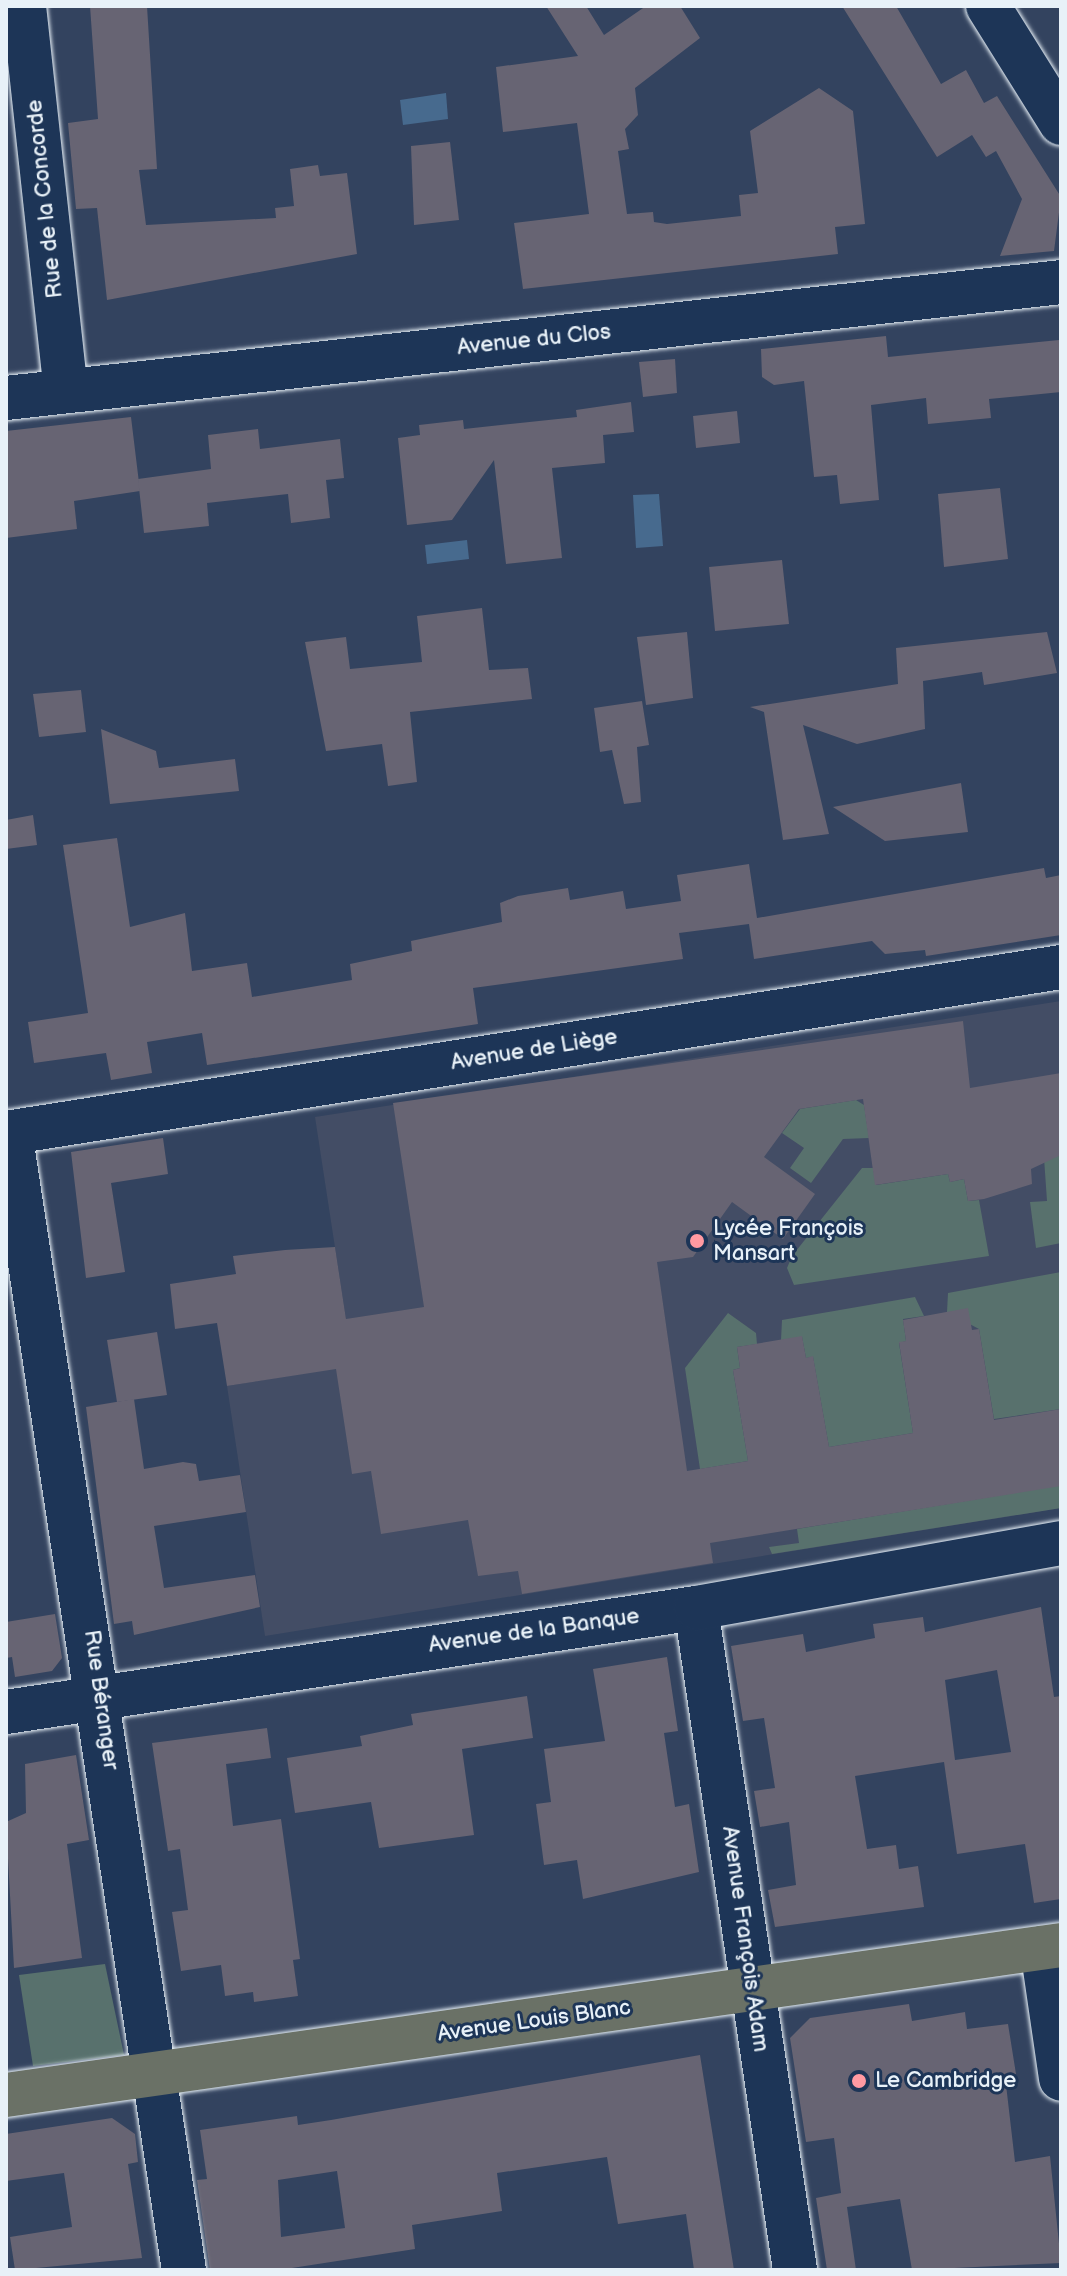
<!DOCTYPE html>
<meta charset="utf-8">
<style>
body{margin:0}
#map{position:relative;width:1067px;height:2276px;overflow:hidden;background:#33435f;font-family:"Balsamiq Sans",sans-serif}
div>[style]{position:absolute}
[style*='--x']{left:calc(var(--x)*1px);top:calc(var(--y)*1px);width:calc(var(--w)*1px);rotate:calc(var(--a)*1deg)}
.built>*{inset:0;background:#434d65}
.green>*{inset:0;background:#58716d}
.water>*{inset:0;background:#476a8e}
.building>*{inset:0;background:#676473}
.roads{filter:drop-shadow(0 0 2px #e8f1f8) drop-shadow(0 0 2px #e8f1f8)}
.minor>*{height:44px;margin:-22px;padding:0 22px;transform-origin:22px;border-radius:22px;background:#1d3557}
.major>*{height:44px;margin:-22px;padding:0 22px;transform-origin:22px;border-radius:22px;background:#6a7166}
.dots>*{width:22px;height:22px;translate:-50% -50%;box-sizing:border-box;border:4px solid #1d3557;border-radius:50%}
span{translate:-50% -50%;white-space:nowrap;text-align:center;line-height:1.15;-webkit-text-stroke:6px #1d3557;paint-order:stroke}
.street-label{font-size:22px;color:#e8f1f8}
.poi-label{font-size:22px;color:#e8f1f8}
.left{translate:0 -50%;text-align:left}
.frame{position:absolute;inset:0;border:8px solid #e8f1f8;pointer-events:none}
</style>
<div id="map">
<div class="built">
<i style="clip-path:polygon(1061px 1001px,1061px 1508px,265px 1636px,227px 1386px,353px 1365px,315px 1117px)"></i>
</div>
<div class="green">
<i style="clip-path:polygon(856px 1100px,864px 1105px,869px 1138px,843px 1139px,811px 1183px,790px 1168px,804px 1148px,782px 1133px,800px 1109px)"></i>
<i style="clip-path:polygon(1061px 1155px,1061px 1243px,1036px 1248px,1030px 1202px,1047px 1201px,1044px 1158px)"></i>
<i style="clip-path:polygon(862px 1168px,873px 1168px,876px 1185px,948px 1174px,950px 1182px,964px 1179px,968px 1201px,979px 1200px,989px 1256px,794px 1285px,787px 1268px,792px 1256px)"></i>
<i style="clip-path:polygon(1061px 1272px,1061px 1409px,994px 1419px,979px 1329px,947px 1312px,948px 1293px)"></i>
<i style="clip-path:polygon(915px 1297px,924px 1316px,903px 1319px,906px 1341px,899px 1343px,913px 1433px,829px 1447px,813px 1357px,806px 1358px,802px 1337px,781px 1340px,782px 1320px)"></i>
<i style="clip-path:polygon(728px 1313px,756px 1333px,757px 1344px,737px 1347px,740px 1368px,733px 1370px,748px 1461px,700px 1469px,685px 1368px)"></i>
<i style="clip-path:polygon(1061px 1485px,1061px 1508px,772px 1554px,769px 1547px,799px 1543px,797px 1529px)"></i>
<i style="clip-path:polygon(105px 1964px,124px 2055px,33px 2066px,19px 1975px)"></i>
</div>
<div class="water">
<i style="clip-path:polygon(446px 93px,448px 119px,403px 125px,400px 100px)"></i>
<i style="clip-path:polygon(659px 494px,663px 546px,636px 548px,633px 495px)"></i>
<i style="clip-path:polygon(467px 540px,469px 559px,427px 564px,425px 545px)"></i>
</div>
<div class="building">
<i style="clip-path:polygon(90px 6px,147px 6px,157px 169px,139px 170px,146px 225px,276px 218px,275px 208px,294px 206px,290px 169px,318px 165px,320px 176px,347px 173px,357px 254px,107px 300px,97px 208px,76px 209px,68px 123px,98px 119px)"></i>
<i style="clip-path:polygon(546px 6px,586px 6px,604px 35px,646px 6px,680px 6px,700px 38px,635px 88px,638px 115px,625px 129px,629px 149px,618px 151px,627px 214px,653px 212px,654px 222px,667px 224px,741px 216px,739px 195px,758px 193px,750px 131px,819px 88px,853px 111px,865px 224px,835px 227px,838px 254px,523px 289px,514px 223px,589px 214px,577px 123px,503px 132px,496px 67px,578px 56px)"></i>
<i style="clip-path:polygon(842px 6px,896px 6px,941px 84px,966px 70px,984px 103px,997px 96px,1061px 197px,1054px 251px,1000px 256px,1022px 199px,996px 151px,986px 157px,972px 135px,937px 157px)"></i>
<i style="clip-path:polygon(450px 142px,459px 220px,414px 225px,411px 146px)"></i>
<i style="clip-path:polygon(886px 336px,888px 357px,1059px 340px,1061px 392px,989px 399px,991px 418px,928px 424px,926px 398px,871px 405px,879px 500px,840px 504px,837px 475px,814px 477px,804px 381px,774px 385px,762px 377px,761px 349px)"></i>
<i style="clip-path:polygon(675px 359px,677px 393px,643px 397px,639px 362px)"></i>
<i style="clip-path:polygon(631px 402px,634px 432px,603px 435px,605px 463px,552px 468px,562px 558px,506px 564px,494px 460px,452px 520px,407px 525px,398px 438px,420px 435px,419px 425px,463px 420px,464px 429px,577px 417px,576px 410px)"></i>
<i style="clip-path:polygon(737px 411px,740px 443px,696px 448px,693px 416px)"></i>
<i style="clip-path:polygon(131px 417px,140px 491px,74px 501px,77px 529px,6px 538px,6px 431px)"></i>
<i style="clip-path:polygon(258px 429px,260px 449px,340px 439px,344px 478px,326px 480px,330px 518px,291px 523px,288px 494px,207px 503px,209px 526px,144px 533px,138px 479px,211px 469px,208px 435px)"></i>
<i style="clip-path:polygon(1000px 488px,1008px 559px,944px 567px,938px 494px)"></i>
<i style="clip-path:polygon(782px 560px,789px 624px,715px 631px,709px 567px)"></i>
<i style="clip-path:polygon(482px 608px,489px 670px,528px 668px,532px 699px,410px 712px,417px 782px,388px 786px,382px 744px,326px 751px,305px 642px,346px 637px,350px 669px,422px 662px,417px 616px)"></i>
<i style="clip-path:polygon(687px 632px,693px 698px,646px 705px,637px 637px)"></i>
<i style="clip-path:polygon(1047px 632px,1057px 673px,984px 685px,982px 672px,923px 681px,925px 729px,857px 744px,803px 725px,829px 834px,783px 840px,764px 712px,750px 707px,898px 684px,896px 648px)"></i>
<i style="clip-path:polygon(81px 690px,86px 732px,39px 737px,33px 694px)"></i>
<i style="clip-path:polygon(642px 701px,649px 745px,637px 747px,641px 802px,624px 804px,612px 750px,600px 752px,594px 708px)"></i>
<i style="clip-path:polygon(101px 729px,156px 751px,159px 768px,235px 759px,239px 791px,110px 804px)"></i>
<i style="clip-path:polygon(961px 783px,968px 832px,885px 841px,833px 807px)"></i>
<i style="clip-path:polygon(33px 815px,37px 845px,6px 849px,6px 820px)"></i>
<i style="clip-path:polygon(117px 838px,130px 927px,185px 913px,192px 971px,247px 963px,252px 997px,352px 980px,350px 964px,412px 951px,411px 941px,502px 922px,500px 903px,518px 896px,568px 888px,570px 900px,623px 891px,626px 909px,681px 901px,677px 875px,749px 864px,757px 918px,1044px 868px,1046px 878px,1061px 875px,1061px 935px,926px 956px,925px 950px,885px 954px,872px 941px,754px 959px,749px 924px,679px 933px,683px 959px,473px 988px,478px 1024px,207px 1065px,202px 1033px,147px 1042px,152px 1073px,111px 1080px,106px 1053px,34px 1063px,28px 1022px,88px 1013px,63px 845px)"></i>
<i style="clip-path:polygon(963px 1021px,970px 1088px,1061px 1073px,1061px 1155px,1031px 1169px,1032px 1184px,984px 1199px,968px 1201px,964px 1179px,950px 1182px,948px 1174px,875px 1185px,863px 1099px,799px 1109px,764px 1157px,815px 1194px,783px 1239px,732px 1202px,693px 1257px,657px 1262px,687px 1471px,748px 1461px,733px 1370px,740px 1368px,737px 1347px,802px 1336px,806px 1358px,813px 1356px,829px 1447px,913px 1433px,899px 1342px,906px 1341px,903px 1320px,968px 1308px,972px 1330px,979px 1329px,994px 1420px,1061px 1409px,1061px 1486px,710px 1543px,713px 1563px,522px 1594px,518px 1571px,478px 1576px,468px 1520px,381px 1534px,371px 1471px,352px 1474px,336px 1369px,227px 1386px,217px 1323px,175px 1329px,170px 1284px,236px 1274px,233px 1256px,285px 1250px,335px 1247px,346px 1319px,424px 1307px,393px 1103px)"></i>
<i style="clip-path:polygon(163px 1138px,168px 1174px,111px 1183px,125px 1272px,86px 1278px,71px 1152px)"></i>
<i style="clip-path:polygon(157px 1332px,167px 1395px,117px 1402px,107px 1340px)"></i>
<i style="clip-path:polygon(134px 1399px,144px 1469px,183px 1462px,196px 1464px,199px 1481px,240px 1475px,246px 1512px,154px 1526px,164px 1588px,255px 1575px,260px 1607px,134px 1635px,132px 1621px,114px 1624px,86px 1407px)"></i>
<i style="clip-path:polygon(evenodd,1041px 1607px,1054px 1697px,1061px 1696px,1061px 1899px,1034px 1903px,1025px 1844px,957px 1854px,944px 1762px,855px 1776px,867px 1849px,896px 1845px,899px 1869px,918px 1866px,924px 1907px,775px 1927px,768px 1890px,796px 1885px,789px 1822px,760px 1827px,754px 1791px,775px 1788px,764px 1718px,743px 1721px,731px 1646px,803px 1634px,806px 1652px,875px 1638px,873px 1624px,923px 1617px,925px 1632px,1041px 1607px,997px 1670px,1011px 1752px,955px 1760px,945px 1680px,997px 1670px)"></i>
<i style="clip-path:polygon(55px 1614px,62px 1658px,52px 1671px,15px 1677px,12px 1657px,6px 1658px,6px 1622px)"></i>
<i style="clip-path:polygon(667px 1657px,678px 1731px,664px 1733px,675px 1807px,689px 1804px,699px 1872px,583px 1899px,577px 1860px,544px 1865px,536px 1804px,551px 1802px,544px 1749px,605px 1741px,593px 1669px)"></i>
<i style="clip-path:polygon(527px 1696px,533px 1738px,462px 1749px,474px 1835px,379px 1848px,371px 1802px,295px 1813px,287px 1758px,362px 1746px,360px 1736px,413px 1725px,411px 1714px)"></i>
<i style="clip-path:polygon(267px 1728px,271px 1758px,226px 1764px,233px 1826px,281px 1819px,300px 1959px,293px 1960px,298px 1996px,254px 2002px,253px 1992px,225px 1996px,221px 1965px,181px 1971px,172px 1912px,188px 1910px,180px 1849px,168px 1851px,152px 1743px)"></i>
<i style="clip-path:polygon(76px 1755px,89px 1840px,67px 1844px,82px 1958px,14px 1968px,6px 1822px,26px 1813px,25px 1764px)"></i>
<i style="clip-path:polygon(909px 2004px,912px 2021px,965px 2012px,967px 2029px,1008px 2024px,1016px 2074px,1005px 2076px,1015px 2162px,1050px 2156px,1061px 2263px,912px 2270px,900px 2199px,847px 2207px,856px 2270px,827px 2270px,816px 2198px,841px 2193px,834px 2138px,806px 2142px,790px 2038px,810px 2018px)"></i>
<i style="clip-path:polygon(evenodd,700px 2055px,734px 2270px,694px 2270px,686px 2214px,618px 2224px,607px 2157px,497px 2173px,502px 2211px,412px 2225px,415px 2249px,279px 2270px,210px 2270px,197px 2180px,207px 2179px,200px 2130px,297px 2116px,298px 2125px,331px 2120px,700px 2055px,337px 2171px,345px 2228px,281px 2237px,278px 2180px,337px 2171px)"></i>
<i style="clip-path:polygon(112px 2118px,135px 2134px,138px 2162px,128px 2164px,142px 2258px,15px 2270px,10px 2237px,72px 2227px,64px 2173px,6px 2181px,6px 2134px)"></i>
</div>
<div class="roads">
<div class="minor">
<i style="--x:24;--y:6;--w:387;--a:83.8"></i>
<i style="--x:988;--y:6;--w:138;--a:58"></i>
<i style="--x:6;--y:398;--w:1061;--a:-6.27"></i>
<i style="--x:10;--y:1132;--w:1151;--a:81.31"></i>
<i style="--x:6;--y:1133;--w:1068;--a:-8.94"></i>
<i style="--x:696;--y:1608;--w:669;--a:81.49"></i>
<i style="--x:6;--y:1712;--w:698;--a:-8.57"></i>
<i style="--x:696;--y:1608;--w:371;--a:-10.1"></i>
<i style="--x:1042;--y:1948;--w:132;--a:81.7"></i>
</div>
<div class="major">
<i style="--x:6;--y:2095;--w:1066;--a:-8.09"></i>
</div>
</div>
<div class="dots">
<i style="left:697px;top:1241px;background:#ff9aa2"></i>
<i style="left:859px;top:2081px;background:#ff9aa2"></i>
</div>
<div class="street-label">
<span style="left:45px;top:199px;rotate:-96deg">Rue de la Concorde</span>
<span style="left:534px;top:340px;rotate:-6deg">Avenue du Clos</span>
<span style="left:534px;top:1050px;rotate:-9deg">Avenue de Liège</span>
<span style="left:534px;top:1631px;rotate:-8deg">Avenue de la Banque</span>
<span style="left:101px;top:1700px;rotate:82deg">Rue Béranger</span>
<span style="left:745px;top:1939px;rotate:82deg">Avenue François Adam</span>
<span style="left:534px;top:2021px;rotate:-8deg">Avenue Louis Blanc</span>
</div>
<div class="poi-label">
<span class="left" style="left:713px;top:1241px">Lycée François<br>Mansart</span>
<span class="left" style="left:875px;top:2081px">Le Cambridge</span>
</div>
<div class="frame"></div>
</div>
